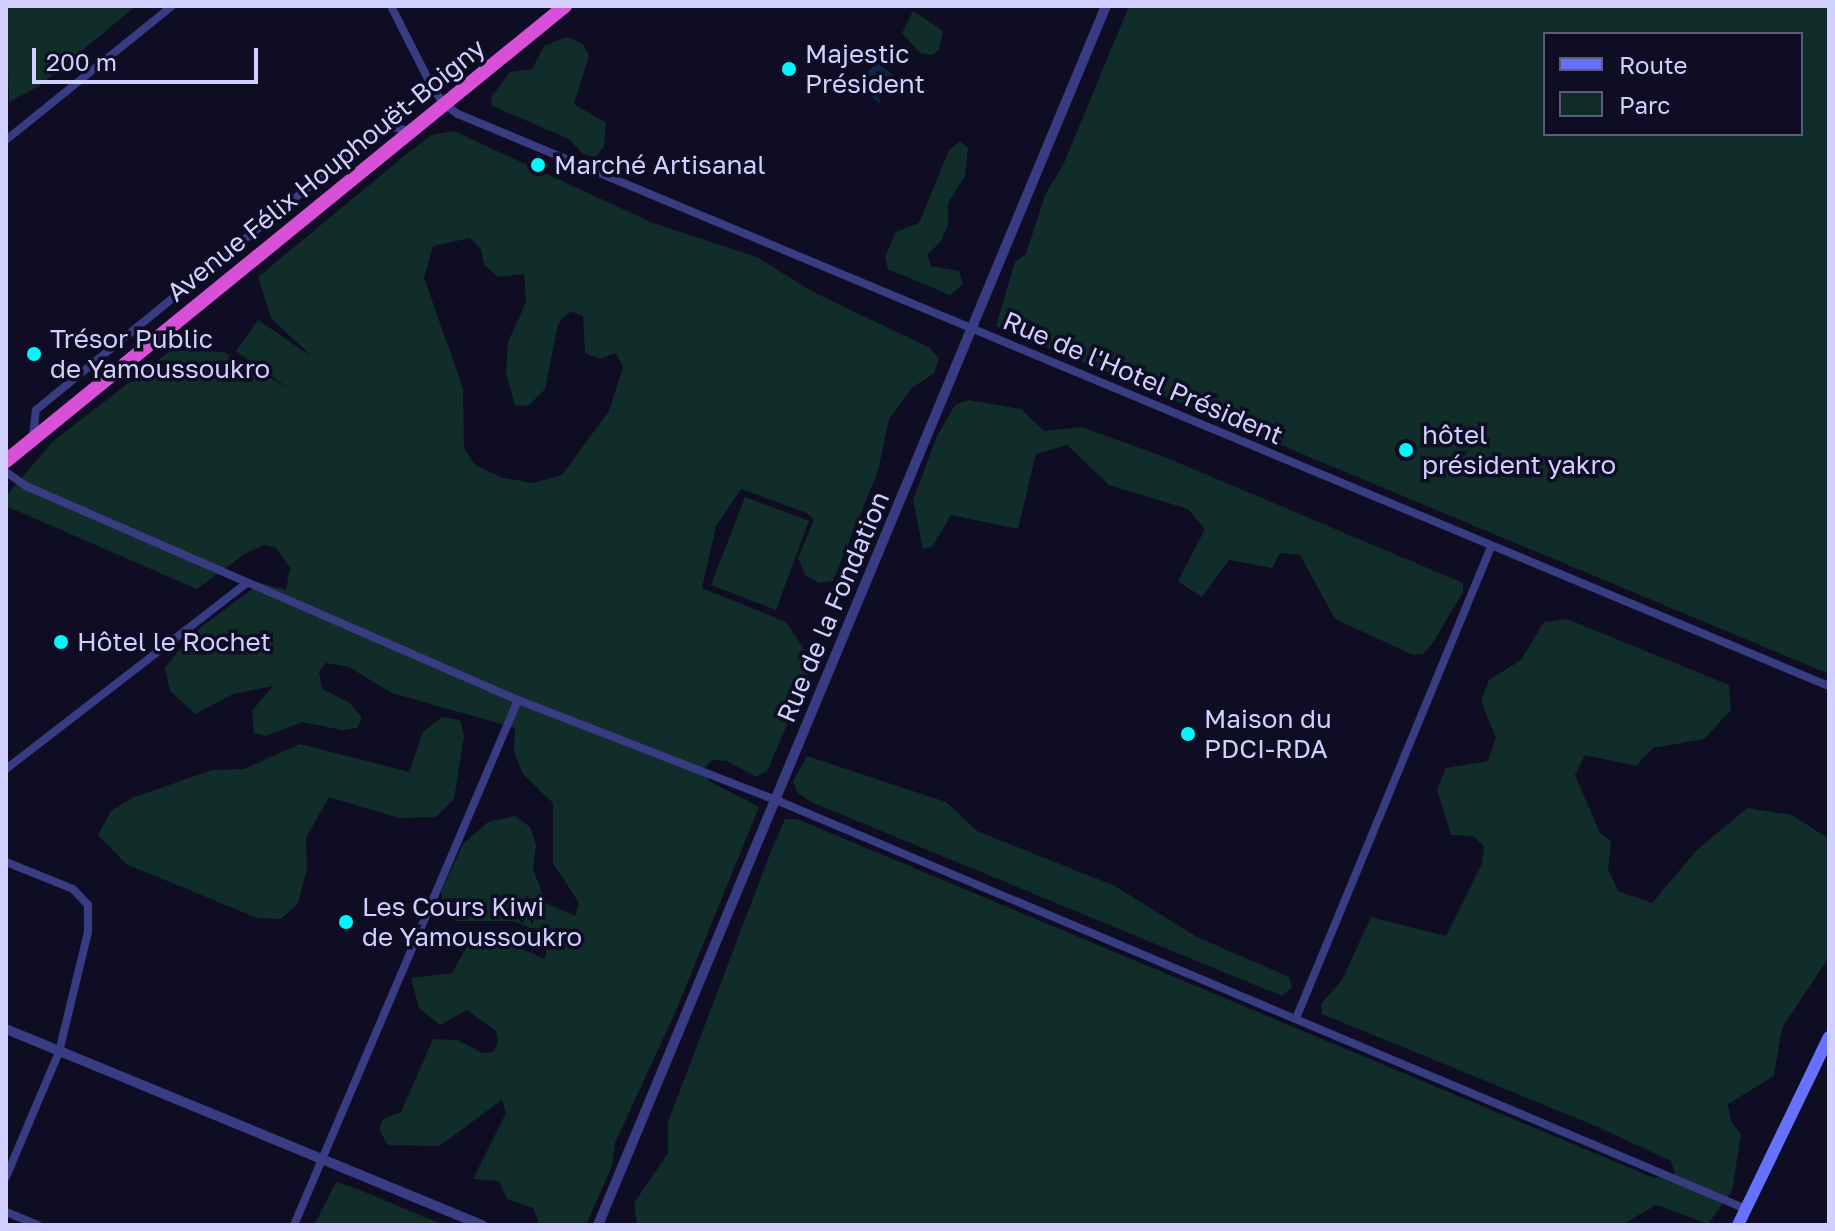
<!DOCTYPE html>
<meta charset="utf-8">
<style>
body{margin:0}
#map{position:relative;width:1835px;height:1231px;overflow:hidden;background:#0f0d23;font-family:"Golos Text",sans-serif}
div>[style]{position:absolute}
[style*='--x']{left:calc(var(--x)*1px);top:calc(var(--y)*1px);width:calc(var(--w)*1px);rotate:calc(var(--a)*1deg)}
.green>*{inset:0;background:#102d29}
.water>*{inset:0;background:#0c2849}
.minor>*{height:8px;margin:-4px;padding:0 4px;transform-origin:4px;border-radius:4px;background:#383c83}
.tertiary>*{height:10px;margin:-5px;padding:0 5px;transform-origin:5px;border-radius:5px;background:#383c83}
.secondary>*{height:12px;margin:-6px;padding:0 6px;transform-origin:6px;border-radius:6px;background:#6671ff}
.trunk>*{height:14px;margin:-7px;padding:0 7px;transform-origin:7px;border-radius:7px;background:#d850d8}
.dots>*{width:22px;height:22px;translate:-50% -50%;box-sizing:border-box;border:4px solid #0f0d23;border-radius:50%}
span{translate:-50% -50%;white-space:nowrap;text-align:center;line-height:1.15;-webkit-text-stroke:7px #0f0d23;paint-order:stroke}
.poi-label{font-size:26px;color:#d1cfff}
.left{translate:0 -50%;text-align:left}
.street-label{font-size:26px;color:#d1cfff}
.frame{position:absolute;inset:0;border:8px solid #d1cfff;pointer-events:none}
.legend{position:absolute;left:1543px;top:32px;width:260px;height:104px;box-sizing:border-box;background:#0f0d23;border:2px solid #5d5b7b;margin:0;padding:10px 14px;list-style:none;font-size:24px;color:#d1cfff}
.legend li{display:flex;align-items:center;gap:16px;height:40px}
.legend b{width:40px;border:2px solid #5d5b7b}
.scale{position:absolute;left:32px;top:48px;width:226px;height:36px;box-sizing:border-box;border:4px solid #d1cfff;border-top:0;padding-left:10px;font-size:24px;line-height:28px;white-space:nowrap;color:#d1cfff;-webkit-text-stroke:6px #0f0d23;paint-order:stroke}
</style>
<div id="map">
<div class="green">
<i style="clip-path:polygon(6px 6px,136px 6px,39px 86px,9px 102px)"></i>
<i style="clip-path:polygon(evenodd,1129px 6px,1829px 6px,1829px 674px,996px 326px,1015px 262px,1026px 254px,1045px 195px,1064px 163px,1129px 6px,1545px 34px,1801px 34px,1801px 134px,1545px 134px,1545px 34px)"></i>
<i style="clip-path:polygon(913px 11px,943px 31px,939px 50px,932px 55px,920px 53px,902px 33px)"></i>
<i style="clip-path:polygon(567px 37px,583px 44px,589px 56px,574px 104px,606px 123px,604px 147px,595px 157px,583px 154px,569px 139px,492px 106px,491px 97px,510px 72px,532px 69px,544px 46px)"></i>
<i style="clip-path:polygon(evenodd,454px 131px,653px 223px,757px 257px,813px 292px,930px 348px,939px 359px,934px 373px,912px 388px,889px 419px,878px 471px,833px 581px,819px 583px,806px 576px,798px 558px,814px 520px,807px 513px,741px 489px,716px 526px,702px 588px,786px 622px,803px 647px,809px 674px,767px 771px,756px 777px,727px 761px,712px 760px,705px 768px,709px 781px,759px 807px,675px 1013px,615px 1143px,612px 1166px,586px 1225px,540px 1225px,533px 1208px,507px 1199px,499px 1181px,473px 1179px,506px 1113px,502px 1100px,439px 1146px,388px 1145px,379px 1130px,383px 1119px,401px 1112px,433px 1039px,457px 1040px,483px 1053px,493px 1052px,498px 1043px,496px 1031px,467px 1010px,440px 1025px,419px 1008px,411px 978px,452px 973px,471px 939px,482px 932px,545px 959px,549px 937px,538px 931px,513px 921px,455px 921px,445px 912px,441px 892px,463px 844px,488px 822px,515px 816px,530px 827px,536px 845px,533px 869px,546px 903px,575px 916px,579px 903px,553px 863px,553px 803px,523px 774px,514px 752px,515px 728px,392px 693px,349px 667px,326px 663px,319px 672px,322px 689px,350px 703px,362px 718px,357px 728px,342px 730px,302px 722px,266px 736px,254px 733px,252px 711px,273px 686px,233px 694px,195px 714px,170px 691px,165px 668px,192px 634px,260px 583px,286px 590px,290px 568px,276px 548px,264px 545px,246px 553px,197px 589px,6px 506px,8px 494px,52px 442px,171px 350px,224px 352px,288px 388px,236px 351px,258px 320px,311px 356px,271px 318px,258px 277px,409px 152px,432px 135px,454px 131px,470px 238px,481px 249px,484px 265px,498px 277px,524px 274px,526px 302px,508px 342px,506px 373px,515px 405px,528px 406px,545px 389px,558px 324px,570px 311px,583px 316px,585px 353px,600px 359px,616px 353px,623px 367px,609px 411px,562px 475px,533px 483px,503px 478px,475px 465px,464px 448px,463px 388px,424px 278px,433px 246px,470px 238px)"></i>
<i style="clip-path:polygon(960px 141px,968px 148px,965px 176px,948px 203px,948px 225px,941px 241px,927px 255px,931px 266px,959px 271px,963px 284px,950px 295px,888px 269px,885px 257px,896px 232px,919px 223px,949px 150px)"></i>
<i style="clip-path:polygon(968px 400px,1021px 409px,1044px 431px,1082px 427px,1167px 458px,1463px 583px,1463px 592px,1432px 644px,1423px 654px,1413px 655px,1335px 619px,1300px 555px,1280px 553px,1272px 568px,1229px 560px,1202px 597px,1178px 581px,1205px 529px,1188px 509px,1109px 485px,1067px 445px,1036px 454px,1018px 529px,951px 515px,932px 547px,923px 549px,913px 500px,937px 436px,955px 405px)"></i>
<i style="clip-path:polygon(745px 497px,809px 521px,776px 610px,711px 585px)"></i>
<i style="clip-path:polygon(1567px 619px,1729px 685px,1731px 710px,1704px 739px,1653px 748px,1636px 766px,1585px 755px,1575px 775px,1600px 833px,1611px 841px,1608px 869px,1618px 891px,1652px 903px,1696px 851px,1747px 808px,1792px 815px,1829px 839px,1829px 957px,1782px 1028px,1774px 1076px,1728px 1104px,1731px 1121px,1741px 1134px,1732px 1191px,1708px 1224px,1656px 1205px,1622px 1225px,637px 1225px,634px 1203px,668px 1153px,668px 1122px,771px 851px,785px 819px,797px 819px,1654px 1178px,1675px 1174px,1671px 1161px,1598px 1127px,1322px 1014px,1321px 1004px,1342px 980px,1371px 917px,1446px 936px,1482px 863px,1484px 846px,1473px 836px,1451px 835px,1437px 790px,1446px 768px,1488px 761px,1496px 738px,1481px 701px,1489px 680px,1521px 660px,1544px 622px)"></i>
<i style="clip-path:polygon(442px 717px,460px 720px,464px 736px,454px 799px,436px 817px,399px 818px,329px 797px,306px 838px,307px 868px,298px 903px,281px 919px,257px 918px,126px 864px,98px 835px,111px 811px,132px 798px,212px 770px,244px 769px,300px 744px,409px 772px,423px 732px)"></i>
<i style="clip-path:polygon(807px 756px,946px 802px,977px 831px,1115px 886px,1197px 937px,1289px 977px,1292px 987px,1282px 996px,811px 802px,797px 792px,793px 781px)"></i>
<i style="clip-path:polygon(336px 1182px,355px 1188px,444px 1225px,314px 1225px)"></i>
</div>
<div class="water">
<i style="clip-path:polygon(878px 64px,899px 79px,892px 81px,888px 96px,879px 88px,881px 74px,877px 77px,880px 104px,865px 90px,869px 70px)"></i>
</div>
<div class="minor">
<i style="--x:391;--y:6;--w:89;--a:63.1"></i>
<i style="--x:431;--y:85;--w:23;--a:56"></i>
<i style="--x:444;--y:104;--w:17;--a:36"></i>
<i style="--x:458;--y:114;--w:1486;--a:22.65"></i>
<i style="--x:6;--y:140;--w:213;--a:-38.9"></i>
<i style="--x:33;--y:437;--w:27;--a:-84"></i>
<i style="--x:36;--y:410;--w:450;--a:-39.3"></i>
<i style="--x:384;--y:125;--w:28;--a:13"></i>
<i style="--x:6;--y:472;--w:24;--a:35"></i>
<i style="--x:26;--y:486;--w:537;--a:23.51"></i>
<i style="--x:518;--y:700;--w:277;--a:21.2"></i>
<i style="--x:776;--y:800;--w:1053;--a:22.86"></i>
<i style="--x:6;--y:769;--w:304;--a:-37.7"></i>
<i style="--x:6;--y:862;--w:72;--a:21.9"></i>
<i style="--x:73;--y:889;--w:22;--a:47"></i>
<i style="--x:88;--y:905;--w:27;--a:90"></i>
<i style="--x:88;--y:932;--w:123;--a:103.6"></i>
<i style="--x:59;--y:1052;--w:136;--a:113"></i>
<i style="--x:1297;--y:1016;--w:508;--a:-67.53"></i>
<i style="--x:6;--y:1212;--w:35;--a:22"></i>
<i style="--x:294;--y:1225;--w:571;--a:-66.89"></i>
</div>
<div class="tertiary">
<i style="--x:6;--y:1029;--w:515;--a:22.38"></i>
<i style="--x:598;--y:1225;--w:1321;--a:-67.38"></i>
</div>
<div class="secondary">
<i style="--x:1738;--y:1225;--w:209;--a:-64.2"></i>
</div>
<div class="trunk">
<i style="--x:6;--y:461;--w:721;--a:-39.14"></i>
</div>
<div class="dots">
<i style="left:789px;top:69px;background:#00f8fa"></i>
<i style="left:538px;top:165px;background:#00f8fa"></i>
<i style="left:34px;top:354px;background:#00f8fa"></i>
<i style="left:1406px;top:450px;background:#00f8fa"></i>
<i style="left:61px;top:642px;background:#00f8fa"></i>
<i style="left:1188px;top:734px;background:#00f8fa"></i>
<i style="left:346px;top:922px;background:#00f8fa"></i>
</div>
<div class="poi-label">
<span class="left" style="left:805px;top:69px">Majestic<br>Président</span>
<span class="left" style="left:554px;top:165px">Marché Artisanal</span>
<span class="left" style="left:50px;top:354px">Trésor Public<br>de Yamoussoukro</span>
<span class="left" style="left:1422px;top:450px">hôtel<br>président yakro</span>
<span class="left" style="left:77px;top:642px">Hôtel le Rochet</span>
<span class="left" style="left:1204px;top:734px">Maison du<br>PDCI-RDA</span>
<span class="left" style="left:362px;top:922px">Les Cours Kiwi<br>de Yamoussoukro</span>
</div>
<div class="street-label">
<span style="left:326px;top:170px;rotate:-39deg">Avenue Félix Houphouët-Boigny</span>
<span style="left:1143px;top:378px;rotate:23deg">Rue de l'Hotel Président</span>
<span style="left:833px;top:607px;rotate:-67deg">Rue de la Fondation</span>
</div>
<div class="frame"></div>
<ul class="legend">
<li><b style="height:10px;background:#6671ff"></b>Route</li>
<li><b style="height:22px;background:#102d29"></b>Parc</li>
</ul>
<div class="scale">200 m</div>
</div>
